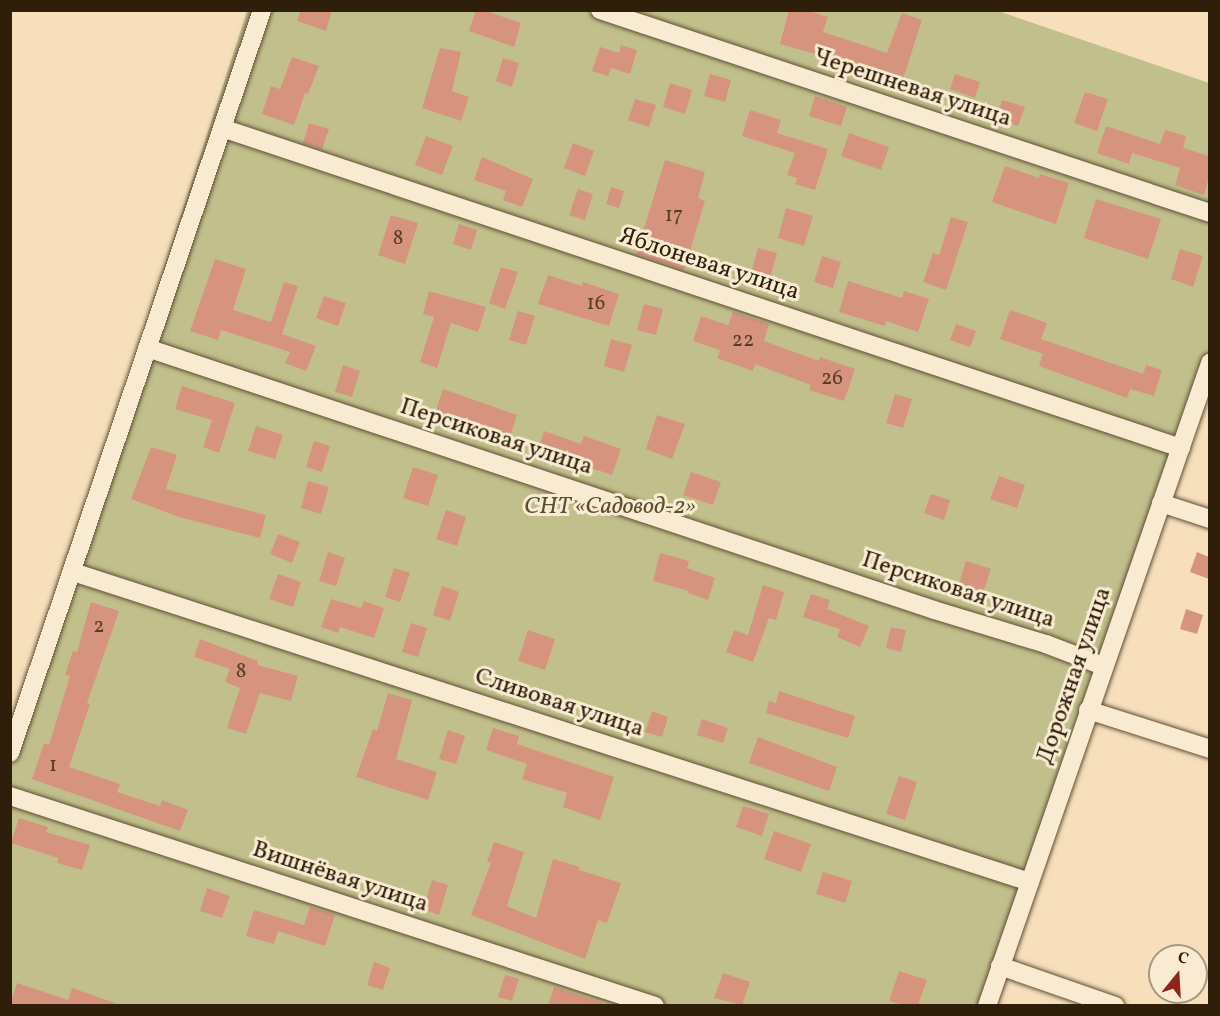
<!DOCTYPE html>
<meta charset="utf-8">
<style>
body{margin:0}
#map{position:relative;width:1220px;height:1016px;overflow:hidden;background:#f6dfba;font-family:Vollkorn,serif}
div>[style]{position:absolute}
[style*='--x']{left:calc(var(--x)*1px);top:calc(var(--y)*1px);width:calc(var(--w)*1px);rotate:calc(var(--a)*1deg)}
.green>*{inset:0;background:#c1c08c}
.building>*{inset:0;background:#d6947e}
.roads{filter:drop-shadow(0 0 2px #614e35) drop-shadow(0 0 2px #614e35)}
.minor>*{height:18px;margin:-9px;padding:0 9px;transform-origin:9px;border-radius:9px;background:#f9ead2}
span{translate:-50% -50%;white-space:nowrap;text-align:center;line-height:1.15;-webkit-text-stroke:6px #f9ead2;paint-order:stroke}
.number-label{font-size:21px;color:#593c26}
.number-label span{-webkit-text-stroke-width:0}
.street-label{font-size:24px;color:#2f1e09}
.park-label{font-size:24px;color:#5b4f30;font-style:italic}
.frame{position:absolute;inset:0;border:12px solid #2f1e09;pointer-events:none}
.north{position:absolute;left:1148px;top:944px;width:60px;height:60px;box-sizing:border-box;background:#f9ead2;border:2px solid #a89882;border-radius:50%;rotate:18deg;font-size:16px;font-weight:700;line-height:24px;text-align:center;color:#2f1e09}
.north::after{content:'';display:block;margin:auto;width:21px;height:27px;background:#8f2418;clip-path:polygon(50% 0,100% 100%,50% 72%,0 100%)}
</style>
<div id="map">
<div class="green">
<i style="clip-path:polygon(247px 11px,998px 11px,1209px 83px,1209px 363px,987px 1005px,11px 1006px,11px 741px)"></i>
</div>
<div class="building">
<i style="clip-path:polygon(301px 10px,332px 10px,326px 31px,297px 21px)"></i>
<i style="clip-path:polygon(476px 10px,484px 10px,521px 23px,514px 47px,469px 31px)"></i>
<i style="clip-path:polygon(789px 10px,806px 10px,828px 17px,823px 32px,887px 53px,902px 13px,922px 20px,901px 85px,839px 61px,780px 44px)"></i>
<i style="clip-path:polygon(621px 45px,637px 50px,630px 74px,611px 68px,608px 76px,592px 71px,600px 47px,619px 53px)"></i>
<i style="clip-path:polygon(440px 48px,461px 52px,452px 91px,469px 97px,461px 121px,422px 108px)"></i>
<i style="clip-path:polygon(292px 57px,319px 66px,308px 94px,305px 93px,294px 125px,262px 114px,271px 86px,280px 89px)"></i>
<i style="clip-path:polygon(503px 58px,519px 63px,512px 87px,496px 81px)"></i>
<i style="clip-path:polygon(710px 74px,731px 80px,725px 102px,704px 96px)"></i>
<i style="clip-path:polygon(955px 74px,980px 82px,975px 98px,950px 89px)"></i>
<i style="clip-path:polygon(670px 83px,692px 90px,685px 114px,663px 107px)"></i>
<i style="clip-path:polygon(1085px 92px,1108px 99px,1097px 131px,1074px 123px)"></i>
<i style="clip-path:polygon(815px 96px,847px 107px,841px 126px,809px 116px)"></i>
<i style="clip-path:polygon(635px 99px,656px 105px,649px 127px,628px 120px)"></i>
<i style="clip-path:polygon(1002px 100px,1025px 107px,1018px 126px,996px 119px)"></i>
<i style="clip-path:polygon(750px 110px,781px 120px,777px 133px,828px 149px,815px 190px,795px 184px,797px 178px,787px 175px,795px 153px,742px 136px)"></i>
<i style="clip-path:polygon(309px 123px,329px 129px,322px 149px,303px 143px)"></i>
<i style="clip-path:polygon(1106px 126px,1160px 144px,1165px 130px,1186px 136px,1183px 148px,1209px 156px,1209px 177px,1204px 195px,1175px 185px,1180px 168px,1132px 153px,1129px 164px,1097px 153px)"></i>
<i style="clip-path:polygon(849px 133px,889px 147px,881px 170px,841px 156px)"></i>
<i style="clip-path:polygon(426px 136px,453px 146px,442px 175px,415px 165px)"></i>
<i style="clip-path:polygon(573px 143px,594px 151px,585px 176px,564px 168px)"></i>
<i style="clip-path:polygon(482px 157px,533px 179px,522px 207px,503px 200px,506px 191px,474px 180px)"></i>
<i style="clip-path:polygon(665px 160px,705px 172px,698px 198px,705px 201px,684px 270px,636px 254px)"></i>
<i style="clip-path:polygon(1005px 166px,1039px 178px,1040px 174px,1069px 183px,1056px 224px,992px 202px)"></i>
<i style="clip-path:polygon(611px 187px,624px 191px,619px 208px,606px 204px)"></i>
<i style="clip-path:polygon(578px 189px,593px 194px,585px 220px,569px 215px)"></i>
<i style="clip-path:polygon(1096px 199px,1161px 219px,1148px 259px,1084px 238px)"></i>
<i style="clip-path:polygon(786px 208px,813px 216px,804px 246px,778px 238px)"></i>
<i style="clip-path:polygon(391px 215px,418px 223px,405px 264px,378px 255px)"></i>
<i style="clip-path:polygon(951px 217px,968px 222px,946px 290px,923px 282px,933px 253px,939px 255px)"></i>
<i style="clip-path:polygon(459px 224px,477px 230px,471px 250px,453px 244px)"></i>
<i style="clip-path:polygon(758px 248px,777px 253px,770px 278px,751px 273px)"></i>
<i style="clip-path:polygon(1180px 249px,1203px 256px,1193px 287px,1171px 279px)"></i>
<i style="clip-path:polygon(822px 256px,841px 262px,833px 288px,814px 282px)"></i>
<i style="clip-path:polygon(215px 259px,246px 269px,233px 310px,271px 322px,284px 282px,298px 286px,282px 334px,316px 346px,306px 371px,285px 363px,290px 352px,221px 330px,218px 340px,190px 331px)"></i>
<i style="clip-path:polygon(501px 267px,518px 272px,505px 309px,489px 303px)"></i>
<i style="clip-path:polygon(548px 275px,582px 286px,583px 282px,619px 294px,609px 326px,538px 304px)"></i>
<i style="clip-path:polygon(848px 281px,902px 298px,904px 291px,929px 299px,918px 332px,886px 321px,885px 326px,839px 312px)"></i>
<i style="clip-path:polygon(429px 291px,486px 307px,478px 332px,451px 323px,437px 368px,420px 362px,434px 317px,423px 314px)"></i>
<i style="clip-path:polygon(324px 296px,346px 303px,338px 326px,316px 318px)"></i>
<i style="clip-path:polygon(644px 304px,663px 309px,656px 335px,637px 330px)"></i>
<i style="clip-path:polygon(1010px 310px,1047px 323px,1041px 339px,1143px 374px,1146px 365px,1162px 370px,1154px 396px,1130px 389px,1127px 398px,1039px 366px,1043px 354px,1000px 339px)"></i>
<i style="clip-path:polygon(518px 311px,535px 316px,526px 345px,509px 340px)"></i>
<i style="clip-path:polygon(733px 312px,769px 324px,764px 341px,819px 361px,820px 357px,855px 369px,844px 401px,809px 390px,811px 385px,755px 364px,753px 371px,717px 358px,720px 350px,693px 341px,701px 316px,728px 325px)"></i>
<i style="clip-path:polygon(956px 324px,976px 331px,970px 347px,950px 340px)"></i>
<i style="clip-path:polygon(611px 339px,632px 345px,624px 372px,604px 366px)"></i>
<i style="clip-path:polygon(343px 365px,360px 371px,352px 397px,335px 392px)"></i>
<i style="clip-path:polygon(182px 386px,235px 403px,219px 453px,203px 447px,212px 420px,175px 409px)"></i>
<i style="clip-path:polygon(443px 389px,517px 415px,510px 437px,463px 423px,461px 428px,433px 419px)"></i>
<i style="clip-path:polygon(895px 394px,912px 399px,903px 428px,886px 423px)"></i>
<i style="clip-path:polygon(657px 415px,685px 424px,672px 459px,646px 449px)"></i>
<i style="clip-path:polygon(256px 426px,283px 435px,275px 459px,248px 451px)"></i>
<i style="clip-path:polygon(544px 431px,581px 444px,584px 436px,621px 449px,612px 475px,554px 455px,552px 463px,535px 458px)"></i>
<i style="clip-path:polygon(314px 441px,330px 446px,322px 472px,306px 467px)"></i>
<i style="clip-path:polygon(151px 447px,177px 455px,166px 489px,266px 515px,260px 538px,179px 517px,131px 499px)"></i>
<i style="clip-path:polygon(413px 467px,438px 475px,428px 506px,403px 498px)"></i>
<i style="clip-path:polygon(691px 472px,721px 482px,713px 505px,683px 495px)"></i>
<i style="clip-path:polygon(999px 476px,1025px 485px,1017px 508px,990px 499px)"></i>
<i style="clip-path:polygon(308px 481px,329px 487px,321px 514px,301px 508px)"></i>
<i style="clip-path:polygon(931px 494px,950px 500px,944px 520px,924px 513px)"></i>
<i style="clip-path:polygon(446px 510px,466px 517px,457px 546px,436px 539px)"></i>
<i style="clip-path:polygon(278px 534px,300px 542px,292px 563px,270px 554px)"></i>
<i style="clip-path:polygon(328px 552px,345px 558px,336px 586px,319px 581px)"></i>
<i style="clip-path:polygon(1197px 552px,1209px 557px,1209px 579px,1190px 572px)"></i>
<i style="clip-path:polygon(660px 553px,689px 561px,687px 568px,715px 578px,708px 600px,688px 593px,689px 591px,653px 581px)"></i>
<i style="clip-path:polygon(966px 561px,991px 569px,980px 602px,956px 594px)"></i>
<i style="clip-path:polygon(394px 568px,410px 573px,400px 602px,385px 597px)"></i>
<i style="clip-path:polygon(278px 574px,301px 582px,293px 607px,269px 599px)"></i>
<i style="clip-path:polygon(763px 585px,784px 592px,776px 620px,769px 618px,753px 662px,726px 652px,734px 630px,748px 635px)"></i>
<i style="clip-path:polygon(442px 586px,459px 592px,450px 621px,433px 615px)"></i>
<i style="clip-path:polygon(811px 594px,830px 600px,827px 609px,869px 626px,860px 647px,837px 637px,840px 629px,803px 617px)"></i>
<i style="clip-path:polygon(331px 599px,361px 608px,364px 601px,384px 608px,374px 638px,340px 627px,338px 633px,321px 627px)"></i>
<i style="clip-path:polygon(91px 602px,119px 611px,87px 703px,90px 704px,69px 767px,120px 784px,117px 792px,160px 806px,162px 800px,188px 810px,180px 831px,32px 779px,44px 743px,49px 745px,70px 676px,65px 675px,73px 651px,77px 652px)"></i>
<i style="clip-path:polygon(1186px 609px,1203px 615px,1197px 634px,1180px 629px)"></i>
<i style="clip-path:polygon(411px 623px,427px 628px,418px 657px,402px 652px)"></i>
<i style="clip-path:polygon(891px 627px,906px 630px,901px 652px,886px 648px)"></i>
<i style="clip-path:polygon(528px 630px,555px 639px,545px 670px,518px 661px)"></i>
<i style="clip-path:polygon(200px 639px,258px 661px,257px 665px,298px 676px,291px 701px,260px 693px,246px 734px,227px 728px,240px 688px,225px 682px,230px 669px,194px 657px)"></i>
<i style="clip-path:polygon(779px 691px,855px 716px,848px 738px,766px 713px,769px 701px,776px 703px)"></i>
<i style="clip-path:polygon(388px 693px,412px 700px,396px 759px,437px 772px,428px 800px,356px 777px,373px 729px,377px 731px)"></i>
<i style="clip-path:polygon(652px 711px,668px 717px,662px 737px,645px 732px)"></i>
<i style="clip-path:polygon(702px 719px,728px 728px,723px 743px,697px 735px)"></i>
<i style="clip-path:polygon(493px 728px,519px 736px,517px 744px,614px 777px,600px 820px,563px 807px,567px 793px,522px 779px,527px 764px,486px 750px)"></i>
<i style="clip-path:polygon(448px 730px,465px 736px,456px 764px,439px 759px)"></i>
<i style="clip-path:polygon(758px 737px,837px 767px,829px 791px,749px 763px)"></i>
<i style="clip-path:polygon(899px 776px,917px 782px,905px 820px,886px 814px)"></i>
<i style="clip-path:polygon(743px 806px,769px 814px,762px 836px,736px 827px)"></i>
<i style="clip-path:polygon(19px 818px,48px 827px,46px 832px,90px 845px,82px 870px,57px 863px,58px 858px,11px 843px)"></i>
<i style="clip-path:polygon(774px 831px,811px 844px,801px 872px,764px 859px)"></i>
<i style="clip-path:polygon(494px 842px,524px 852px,507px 906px,536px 918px,553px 859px,580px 867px,579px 870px,621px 883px,607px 923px,598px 920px,585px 959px,471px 915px,491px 863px,487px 862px)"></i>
<i style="clip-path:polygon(823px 872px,852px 881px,845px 903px,816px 894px)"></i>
<i style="clip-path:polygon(432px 880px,448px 885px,439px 915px,423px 909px)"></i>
<i style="clip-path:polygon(207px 888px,230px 896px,222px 918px,200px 911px)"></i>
<i style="clip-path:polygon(310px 907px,335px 915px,325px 946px,278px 931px,274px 944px,246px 936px,254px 910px,304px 925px)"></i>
<i style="clip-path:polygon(374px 962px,390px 968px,383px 990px,367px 985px)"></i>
<i style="clip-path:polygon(899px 971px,927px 980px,918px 1005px,904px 1005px,889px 1001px)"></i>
<i style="clip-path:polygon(723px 973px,750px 982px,742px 1005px,714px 998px)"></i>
<i style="clip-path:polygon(505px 975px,519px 979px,512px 1001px,498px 997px)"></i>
<i style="clip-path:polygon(17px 983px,68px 1000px,72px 988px,115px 1003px,115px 1005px,10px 1005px)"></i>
<i style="clip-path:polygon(554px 987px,603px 1003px,603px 1005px,548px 1005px)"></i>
</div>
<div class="roads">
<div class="minor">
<i style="--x:600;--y:10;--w:643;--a:18.41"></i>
<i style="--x:222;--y:128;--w:1011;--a:18.45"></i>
<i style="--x:147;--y:348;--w:829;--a:18.41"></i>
<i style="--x:934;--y:610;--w:117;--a:16.9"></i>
<i style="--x:1046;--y:644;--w:61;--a:21.1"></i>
<i style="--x:1161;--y:503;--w:52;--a:18.1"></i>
<i style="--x:73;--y:572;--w:1006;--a:17.95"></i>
<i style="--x:1088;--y:710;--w:128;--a:17.7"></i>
<i style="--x:10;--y:753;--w:785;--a:-71.26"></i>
<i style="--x:10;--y:796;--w:678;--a:18.03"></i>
<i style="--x:1000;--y:966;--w:122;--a:19.2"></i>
<i style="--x:987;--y:1006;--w:681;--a:-70.87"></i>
</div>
</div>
<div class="number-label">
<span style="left:674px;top:216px">17</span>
<span style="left:398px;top:239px">8</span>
<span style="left:596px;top:304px">16</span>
<span style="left:743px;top:341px">22</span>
<span style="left:832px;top:379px">26</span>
<span style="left:99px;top:627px">2</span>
<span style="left:241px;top:672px">8</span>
<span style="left:53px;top:766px">1</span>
</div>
<div class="street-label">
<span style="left:912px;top:89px;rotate:18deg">Черешневая улица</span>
<span style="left:709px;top:265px;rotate:18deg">Яблоневая улица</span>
<span style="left:496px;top:438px;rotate:18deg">Персиковая улица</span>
<span style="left:958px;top:591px;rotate:18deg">Персиковая улица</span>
<span style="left:1075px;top:676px;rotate:-71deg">Дорожная улица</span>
<span style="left:559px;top:704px;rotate:18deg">Сливовая улица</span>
<span style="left:340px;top:878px;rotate:18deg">Вишнёвая улица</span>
</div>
<div class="park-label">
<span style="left:610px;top:508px">СНТ «Садовод-2»</span>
</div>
<div class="frame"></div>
<div class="north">С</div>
</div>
